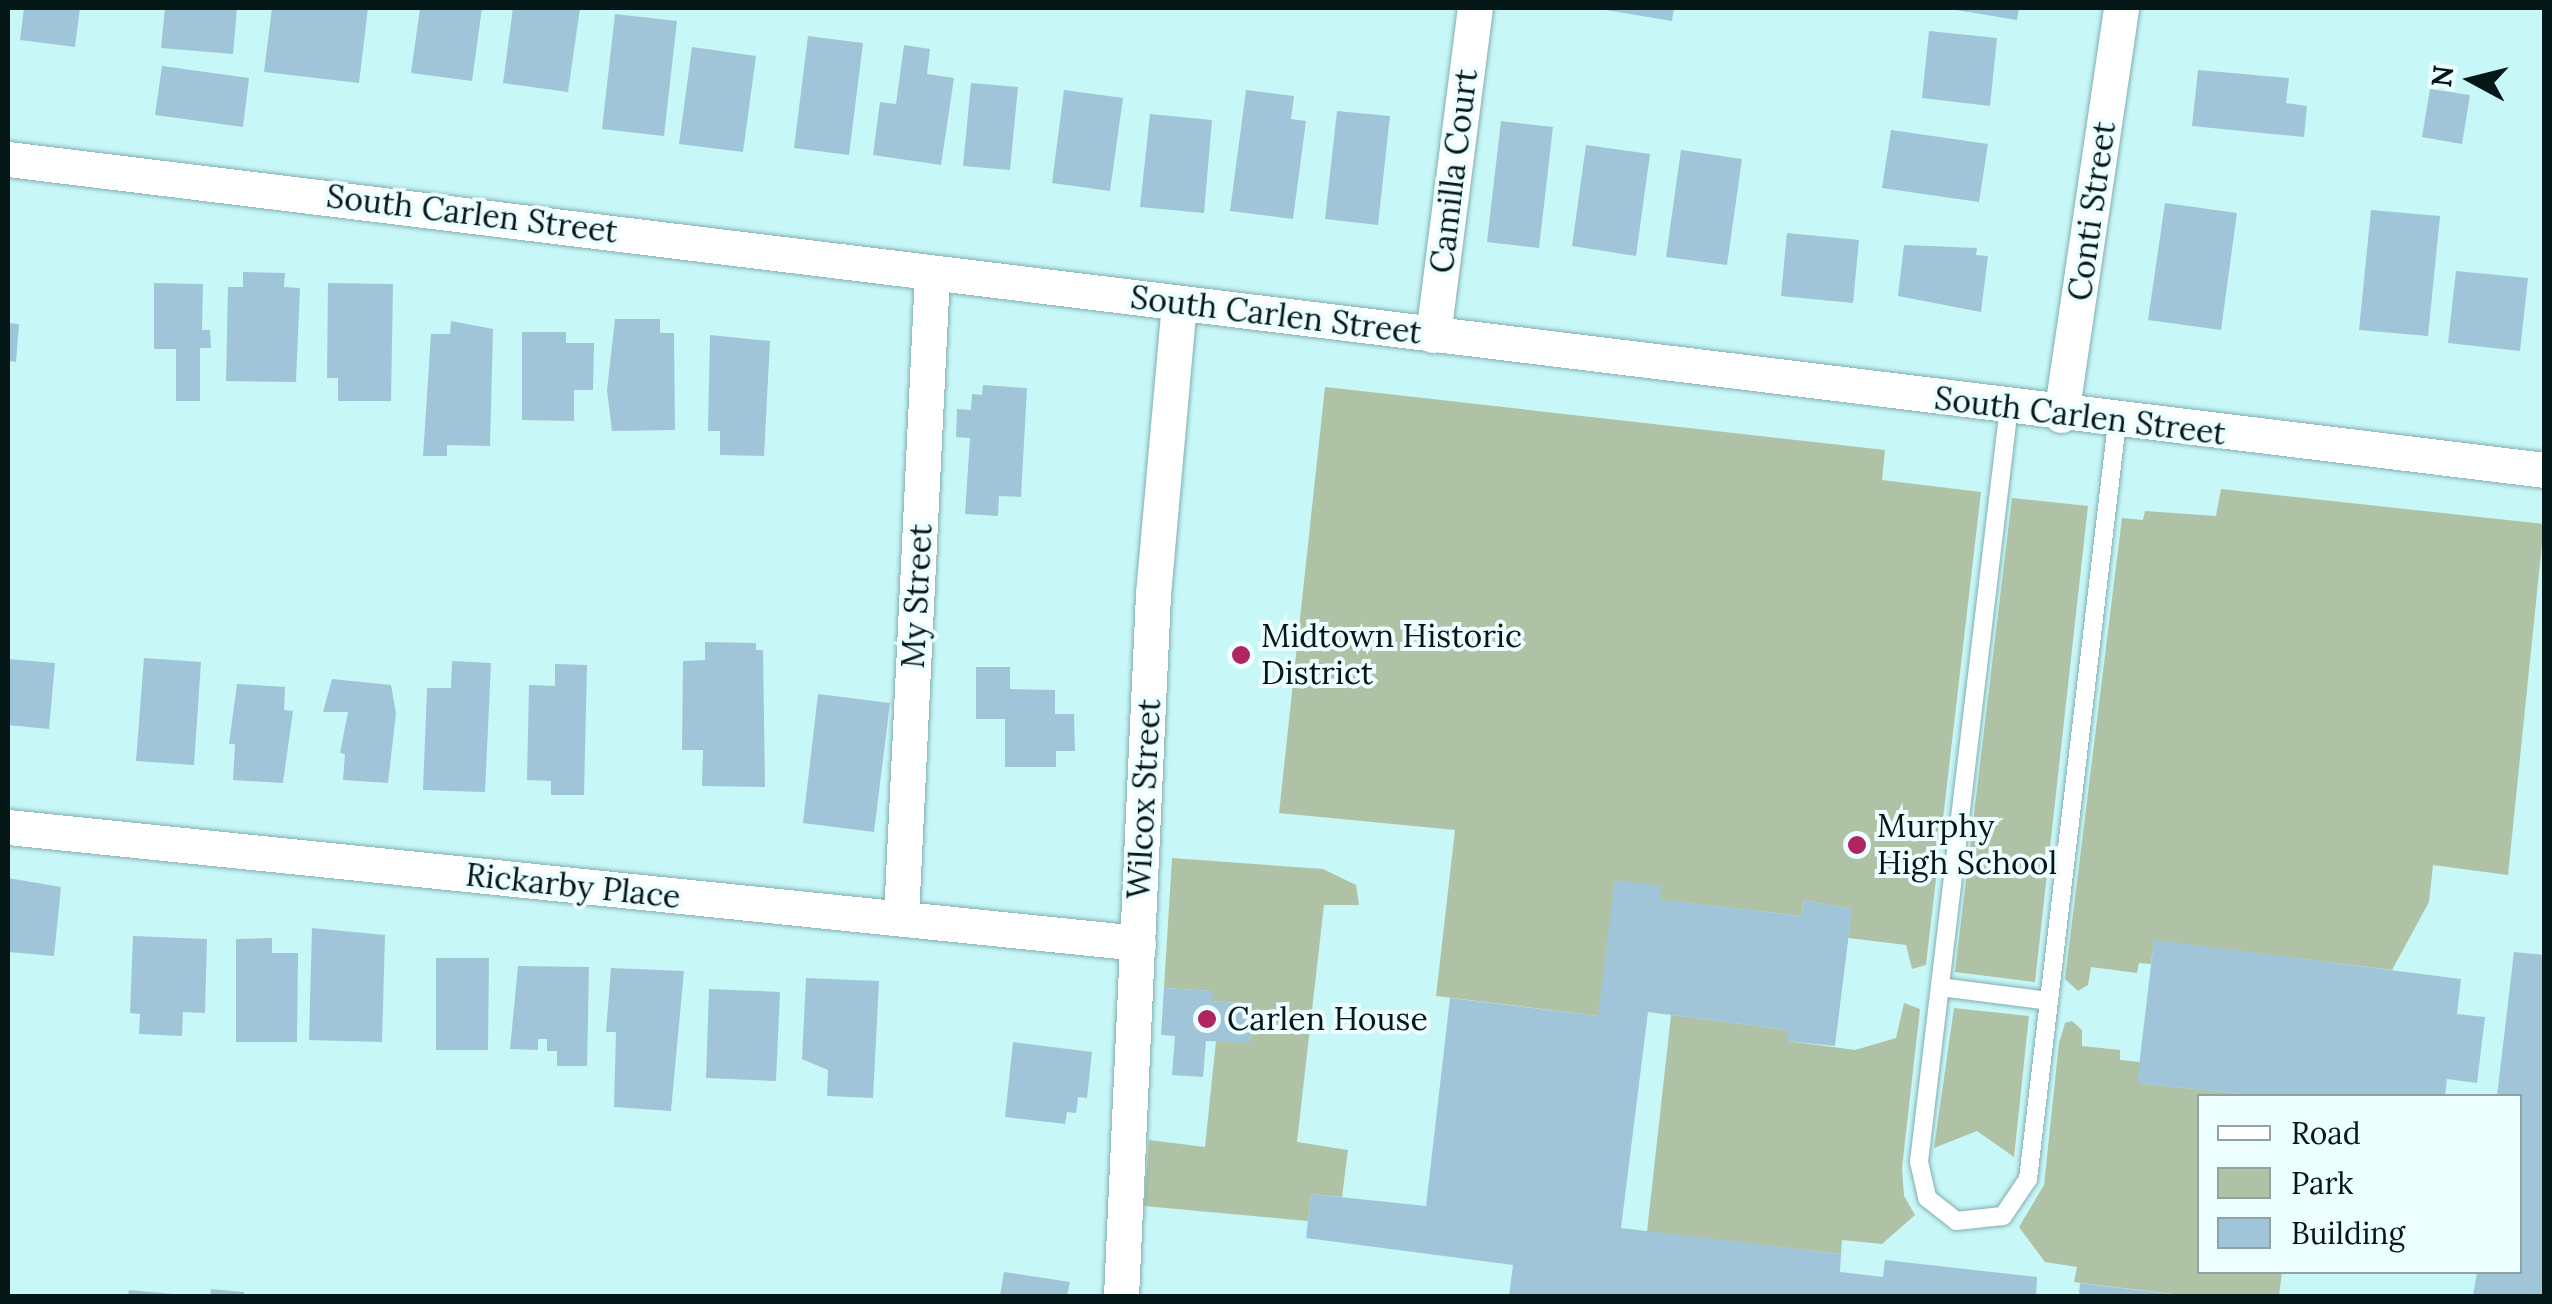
<!DOCTYPE html>
<style>
body{margin:0}
#map{position:relative;width:2552px;height:1304px;overflow:hidden;background:#c8f7f8;font-family:Lora,serif}
div>[style]{position:absolute}
[style*='--x']{left:calc(var(--x)*1px);top:calc(var(--y)*1px);width:calc(var(--w)*1px);rotate:calc(var(--a)*1deg)}
.green>*{inset:0;background:#b0c2a6}
.building>*{inset:0;background:#a0c5d8}
.roads{filter:drop-shadow(0 0 2px #82aeb0) drop-shadow(0 0 2px #82aeb0)}
.lane>*{height:18px;margin:-9px;padding:0 9px;transform-origin:9px;border-radius:9px;background:#fff}
.street>*{height:35px;margin:-17.5px;padding:0 17.5px;transform-origin:17.5px;border-radius:17.5px;background:#fff}
.dots>*{width:28px;height:28px;translate:-50% -50%;box-sizing:border-box;border:5px solid #ecfeff;border-radius:50%}
span{translate:-50% -50%;white-space:nowrap;text-align:center;line-height:1.15;-webkit-text-stroke:8px #ecfeff;paint-order:stroke}
.street-label{font-size:32px;color:#061718}
.poi-label{font-size:32px;color:#061718}
.left{translate:0 -50%;text-align:left}
.frame{position:absolute;inset:0;border:10px solid #061718;pointer-events:none}
.legend{position:absolute;left:2197px;top:1094px;width:325px;height:180px;box-sizing:border-box;background:#ecfeff;border:2px solid #90a2a3;margin:0;padding:12px 18px;list-style:none;font-size:30px;color:#061718}
.legend li{display:flex;align-items:center;gap:20px;height:50px}
.legend b{width:50px;border:2px solid #90a2a3}
.north{position:absolute;left:2422px;top:30px;width:100px;height:100px;-webkit-text-stroke:8px #ecfeff;paint-order:stroke;rotate:277deg;font-size:28px;font-weight:700;line-height:40px;text-align:center;color:#061718}
.north::after{content:'';display:block;margin:auto;width:35px;height:45px;background:#061718;clip-path:polygon(50% 0,100% 100%,50% 72%,0 100%)}
</style>
<div id="map">
<div class="green">
<i style="clip-path:polygon(1325px 387px,1885px 450px,1882px 480px,1981px 492px,1926px 965px,1912px 969px,1906px 945px,1848px 938px,1851px 909px,1804px 900px,1802px 916px,1660px 900px,1598px 1016px,1436px 996px,1455px 830px,1279px 813px)"></i>
<i style="clip-path:polygon(2221px 489px,2544px 524px,2508px 875px,2433px 865px,2429px 902px,2392px 970px,2154px 941px,2151px 964px,2139px 963px,2137px 973px,2091px 967px,2088px 985px,2078px 991px,2065px 979px,2122px 518px,2143px 520px,2145px 511px,2216px 516px)"></i>
<i style="clip-path:polygon(2012px 498px,2088px 506px,2035px 982px,1955px 972px)"></i>
<i style="clip-path:polygon(1172px 858px,1323px 869px,1356px 885px,1359px 905px,1324px 905px,1297px 1142px,1348px 1150px,1342px 1197px,1311px 1194px,1308px 1221px,1144px 1206px,1149px 1140px,1205px 1147px,1216px 1041px,1250px 1042px,1252px 1004px,1212px 1001px,1212px 991px,1164px 988px)"></i>
<i style="clip-path:polygon(1904px 1003px,1920px 1009px,1902px 1168px,1904px 1196px,1915px 1215px,1882px 1244px,1842px 1240px,1841px 1254px,1647px 1232px,1671px 1015px,1788px 1030px,1788px 1041px,1855px 1050px,1896px 1038px)"></i>
<i style="clip-path:polygon(1954px 1008px,2029px 1016px,2014px 1157px,1977px 1131px,1934px 1148px)"></i>
<i style="clip-path:polygon(2072px 1021px,2082px 1030px,2082px 1046px,2120px 1050px,2120px 1060px,2140px 1062px,2138px 1083px,2262px 1096px,2200px 1096px,2200px 1272px,2282px 1272px,2279px 1296px,2189px 1296px,2074px 1282px,2077px 1267px,2045px 1262px,2019px 1227px,2044px 1185px,2059px 1043px,2065px 1023px)"></i>
</div>
<div class="building">
<i style="clip-path:polygon(24px 8px,80px 8px,75px 47px,20px 40px)"></i>
<i style="clip-path:polygon(165px 8px,237px 8px,233px 54px,161px 48px)"></i>
<i style="clip-path:polygon(272px 8px,368px 8px,359px 83px,264px 72px)"></i>
<i style="clip-path:polygon(420px 8px,482px 8px,472px 81px,411px 73px)"></i>
<i style="clip-path:polygon(513px 8px,580px 8px,568px 92px,503px 83px)"></i>
<i style="clip-path:polygon(1594px 8px,1674px 8px,1672px 21px)"></i>
<i style="clip-path:polygon(1944px 8px,2019px 8px,2017px 20px)"></i>
<i style="clip-path:polygon(615px 14px,677px 21px,664px 136px,602px 129px)"></i>
<i style="clip-path:polygon(1929px 31px,1997px 38px,1990px 106px,1922px 98px)"></i>
<i style="clip-path:polygon(808px 36px,863px 43px,849px 155px,794px 148px)"></i>
<i style="clip-path:polygon(904px 45px,930px 49px,927px 74px,954px 78px,941px 165px,873px 155px,880px 102px,896px 104px)"></i>
<i style="clip-path:polygon(692px 47px,756px 56px,743px 152px,679px 144px)"></i>
<i style="clip-path:polygon(162px 66px,249px 78px,243px 127px,155px 115px)"></i>
<i style="clip-path:polygon(2198px 70px,2289px 78px,2286px 103px,2307px 106px,2304px 137px,2192px 126px)"></i>
<i style="clip-path:polygon(971px 83px,1018px 87px,1010px 170px,963px 166px)"></i>
<i style="clip-path:polygon(2430px 89px,2470px 95px,2462px 144px,2422px 137px)"></i>
<i style="clip-path:polygon(1064px 90px,1123px 98px,1110px 191px,1052px 183px)"></i>
<i style="clip-path:polygon(1246px 90px,1294px 96px,1291px 119px,1306px 121px,1293px 219px,1230px 211px)"></i>
<i style="clip-path:polygon(1337px 111px,1390px 116px,1378px 225px,1325px 219px)"></i>
<i style="clip-path:polygon(1150px 114px,1212px 120px,1204px 213px,1140px 207px)"></i>
<i style="clip-path:polygon(1501px 121px,1553px 127px,1539px 248px,1487px 242px)"></i>
<i style="clip-path:polygon(1891px 130px,1988px 144px,1979px 202px,1882px 188px)"></i>
<i style="clip-path:polygon(1586px 145px,1650px 154px,1636px 256px,1572px 246px)"></i>
<i style="clip-path:polygon(1681px 150px,1742px 159px,1727px 265px,1666px 257px)"></i>
<i style="clip-path:polygon(2165px 203px,2237px 213px,2221px 330px,2148px 320px)"></i>
<i style="clip-path:polygon(2371px 210px,2440px 216px,2428px 336px,2359px 330px)"></i>
<i style="clip-path:polygon(1787px 233px,1859px 240px,1853px 303px,1781px 296px)"></i>
<i style="clip-path:polygon(1904px 245px,1977px 248px,1976px 255px,1988px 256px,1981px 312px,1898px 296px)"></i>
<i style="clip-path:polygon(2456px 271px,2528px 278px,2520px 351px,2448px 343px)"></i>
<i style="clip-path:polygon(243px 272px,285px 273px,284px 287px,300px 288px,296px 382px,226px 381px,228px 287px,243px 287px)"></i>
<i style="clip-path:polygon(154px 283px,203px 284px,202px 330px,210px 330px,211px 348px,200px 348px,200px 401px,176px 401px,176px 349px,154px 349px)"></i>
<i style="clip-path:polygon(328px 283px,393px 284px,391px 401px,338px 401px,338px 378px,327px 378px)"></i>
<i style="clip-path:polygon(615px 319px,660px 319px,660px 333px,674px 333px,675px 430px,612px 431px,607px 390px)"></i>
<i style="clip-path:polygon(451px 321px,493px 329px,490px 446px,447px 445px,447px 456px,423px 456px,431px 334px,450px 334px)"></i>
<i style="clip-path:polygon(8px 323px,19px 324px,16px 362px,8px 361px)"></i>
<i style="clip-path:polygon(522px 332px,566px 332px,566px 343px,594px 343px,593px 390px,574px 390px,574px 421px,522px 420px)"></i>
<i style="clip-path:polygon(710px 335px,770px 341px,764px 456px,720px 455px,720px 431px,708px 431px)"></i>
<i style="clip-path:polygon(983px 385px,1027px 388px,1021px 497px,999px 496px,998px 516px,965px 514px,970px 438px,956px 437px,957px 409px,971px 410px,972px 394px,982px 395px)"></i>
<i style="clip-path:polygon(705px 642px,756px 643px,756px 650px,763px 650px,765px 787px,702px 786px,703px 750px,682px 750px,683px 661px,705px 660px)"></i>
<i style="clip-path:polygon(144px 658px,201px 662px,194px 765px,136px 761px)"></i>
<i style="clip-path:polygon(8px 659px,55px 663px,49px 729px,8px 725px)"></i>
<i style="clip-path:polygon(452px 661px,491px 663px,485px 792px,423px 790px,427px 688px,451px 688px)"></i>
<i style="clip-path:polygon(555px 664px,587px 665px,584px 795px,551px 795px,551px 781px,527px 780px,529px 685px,555px 686px)"></i>
<i style="clip-path:polygon(976px 667px,1010px 667px,1010px 689px,1055px 690px,1055px 714px,1074px 714px,1075px 751px,1056px 751px,1056px 767px,1005px 767px,1005px 719px,976px 719px)"></i>
<i style="clip-path:polygon(332px 679px,391px 685px,396px 713px,388px 783px,343px 780px,345px 754px,340px 753px,348px 712px,323px 712px)"></i>
<i style="clip-path:polygon(237px 684px,285px 687px,284px 710px,293px 711px,283px 783px,233px 780px,235px 744px,229px 744px)"></i>
<i style="clip-path:polygon(818px 694px,890px 703px,874px 832px,803px 823px)"></i>
<i style="clip-path:polygon(8px 878px,61px 887px,54px 956px,8px 952px)"></i>
<i style="clip-path:polygon(1615px 880px,1662px 886px,1660px 900px,1672px 901px,1802px 916px,1804px 900px,1852px 909px,1835px 1046px,1787px 1041px,1788px 1030px,1648px 1012px,1621px 1228px,1841px 1254px,1840px 1272px,1883px 1277px,1885px 1260px,2037px 1277px,2036px 1296px,1509px 1296px,1513px 1265px,1306px 1238px,1311px 1194px,1426px 1206px,1450px 998px,1598px 1016px)"></i>
<i style="clip-path:polygon(312px 928px,385px 935px,382px 1042px,309px 1040px)"></i>
<i style="clip-path:polygon(133px 936px,207px 939px,205px 1013px,183px 1012px,182px 1036px,139px 1034px,140px 1014px,130px 1013px)"></i>
<i style="clip-path:polygon(272px 938px,272px 953px,298px 953px,297px 1042px,236px 1042px,236px 939px)"></i>
<i style="clip-path:polygon(2154px 940px,2461px 979px,2457px 1014px,2485px 1017px,2477px 1083px,2447px 1079px,2445px 1096px,2261px 1096px,2137px 1083px)"></i>
<i style="clip-path:polygon(2514px 952px,2544px 955px,2544px 1296px,2473px 1296px,2477px 1272px,2520px 1272px,2520px 1096px,2497px 1096px)"></i>
<i style="clip-path:polygon(436px 958px,489px 958px,488px 1050px,436px 1050px)"></i>
<i style="clip-path:polygon(518px 966px,589px 967px,587px 1066px,557px 1066px,557px 1051px,547px 1051px,547px 1039px,538px 1039px,538px 1050px,510px 1049px)"></i>
<i style="clip-path:polygon(611px 968px,684px 971px,671px 1111px,614px 1107px,616px 1032px,606px 1032px)"></i>
<i style="clip-path:polygon(806px 978px,879px 981px,873px 1098px,827px 1096px,828px 1070px,802px 1059px)"></i>
<i style="clip-path:polygon(1164px 988px,1213px 991px,1212px 1001px,1252px 1004px,1250px 1043px,1206px 1041px,1203px 1077px,1172px 1075px,1175px 1036px,1161px 1035px)"></i>
<i style="clip-path:polygon(709px 989px,780px 992px,776px 1081px,706px 1078px)"></i>
<i style="clip-path:polygon(1013px 1042px,1092px 1052px,1087px 1098px,1078px 1097px,1076px 1113px,1067px 1112px,1065px 1124px,1005px 1117px)"></i>
<i style="clip-path:polygon(1004px 1272px,1070px 1282px,1067px 1296px,1000px 1296px)"></i>
<i style="clip-path:polygon(2080px 1283px,2170px 1294px,2170px 1296px,2079px 1296px)"></i>
<i style="clip-path:polygon(211px 1289px,244px 1292px,244px 1296px,210px 1296px)"></i>
<i style="clip-path:polygon(129px 1290px,173px 1294px,173px 1296px,128px 1296px)"></i>
</div>
<div class="roads">
<div class="lane">
<i style="--x:2009;--y:407;--w:760;--a:96.8"></i>
<i style="--x:1919;--y:1162;--w:37;--a:77"></i>
<i style="--x:1927;--y:1198;--w:37;--a:38"></i>
<i style="--x:1956;--y:1221;--w:47;--a:-6.1"></i>
<i style="--x:2003;--y:1216;--w:45;--a:-56"></i>
<i style="--x:2028;--y:1179;--w:762;--a:-83.29"></i>
<i style="--x:1940;--y:987;--w:110;--a:7.3"></i>
</div>
<div class="street">
<i style="--x:8;--y:159;--w:2555;--a:6.99"></i>
<i style="--x:1433;--y:335;--w:330;--a:-82.7"></i>
<i style="--x:2061;--y:415;--w:411;--a:-81.6"></i>
<i style="--x:8;--y:827;--w:1136;--a:5.86"></i>
<i style="--x:901;--y:917;--w:644;--a:-87.24"></i>
<i style="--x:1121;--y:1296;--w:703;--a:-87.39"></i>
<i style="--x:1153;--y:594;--w:292;--a:-84.9"></i>
</div>
</div>
<div class="dots">
<i style="left:1241px;top:655px;background:#b02462"></i>
<i style="left:1857px;top:845px;background:#b02462"></i>
<i style="left:1207px;top:1019px;background:#b02462"></i>
</div>
<div class="street-label">
<span style="left:1454px;top:171px;rotate:-83deg">Camilla Court</span>
<span style="left:2092px;top:211px;rotate:-82deg">Conti Street</span>
<span style="left:472px;top:214px;rotate:7deg">South Carlen Street</span>
<span style="left:1276px;top:315px;rotate:7deg">South Carlen Street</span>
<span style="left:2080px;top:416px;rotate:7deg">South Carlen Street</span>
<span style="left:917px;top:596px;rotate:-87deg">My Street</span>
<span style="left:1144px;top:799px;rotate:-87deg">Wilcox Street</span>
<span style="left:573px;top:886px;rotate:6deg">Rickarby Place</span>
</div>
<div class="poi-label">
<span class="left" style="left:1261px;top:655px">Midtown Historic<br>District</span>
<span class="left" style="left:1877px;top:845px">Murphy<br>High School</span>
<span class="left" style="left:1227px;top:1019px">Carlen House</span>
</div>
<div class="frame"></div>
<ul class="legend">
<li><b style="height:12px;background:#fff"></b>Road</li>
<li><b style="height:28px;background:#b0c2a6"></b>Park</li>
<li><b style="height:28px;background:#a0c5d8"></b>Building</li>
</ul>
<div class="north">N</div>
</div>
